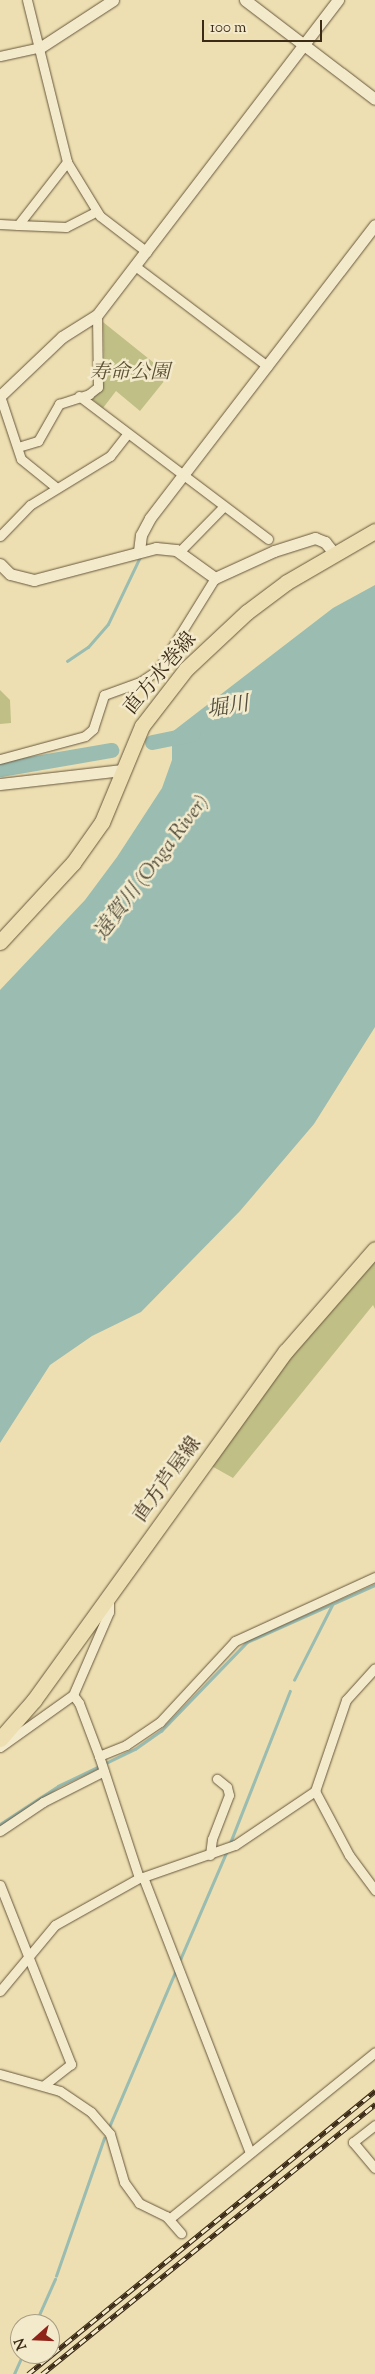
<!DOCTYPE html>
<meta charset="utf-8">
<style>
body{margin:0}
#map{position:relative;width:375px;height:2374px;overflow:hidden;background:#eddfb1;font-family:"Sorts Mill Goudy","Noto Serif JP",serif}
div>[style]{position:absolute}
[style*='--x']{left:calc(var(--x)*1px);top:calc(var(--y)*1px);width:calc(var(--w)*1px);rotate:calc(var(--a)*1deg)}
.green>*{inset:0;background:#c0bf86}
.water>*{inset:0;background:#9abcb1}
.stream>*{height:2.5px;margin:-1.25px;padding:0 1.25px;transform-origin:1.25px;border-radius:1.25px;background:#9abcb1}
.river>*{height:15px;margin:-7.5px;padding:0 7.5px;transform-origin:7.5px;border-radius:7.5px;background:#9abcb1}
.roads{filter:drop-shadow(0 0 1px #68573d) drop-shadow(0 0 1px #68573d)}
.minor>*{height:9px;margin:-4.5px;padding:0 4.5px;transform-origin:4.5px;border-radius:4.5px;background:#f3eacc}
.tertiary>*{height:11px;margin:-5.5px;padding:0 5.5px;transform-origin:5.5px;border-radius:5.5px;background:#f3eacc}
.primary>*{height:15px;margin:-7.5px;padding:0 7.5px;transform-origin:7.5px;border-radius:7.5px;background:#eddfb1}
.rail>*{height:4.5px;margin-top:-2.25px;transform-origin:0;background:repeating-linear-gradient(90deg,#f3eacc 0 8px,#3b2a16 0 16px);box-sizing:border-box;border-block:1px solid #3b2a16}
span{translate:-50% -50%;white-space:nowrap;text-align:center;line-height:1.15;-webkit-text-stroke:5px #f3eacc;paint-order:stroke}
.park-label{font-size:20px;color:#5c4f32;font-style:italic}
.street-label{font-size:20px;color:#3b2a16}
.water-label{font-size:21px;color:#534e3d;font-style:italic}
.north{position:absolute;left:10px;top:2314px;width:50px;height:50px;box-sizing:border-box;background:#f3eacc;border:1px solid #a99d83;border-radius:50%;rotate:250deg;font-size:14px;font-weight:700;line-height:20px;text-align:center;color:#3b2a16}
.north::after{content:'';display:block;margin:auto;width:18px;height:22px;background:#8f2418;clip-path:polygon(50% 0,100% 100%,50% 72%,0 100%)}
.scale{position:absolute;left:202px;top:20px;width:120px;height:22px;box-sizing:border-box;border:2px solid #3b2a16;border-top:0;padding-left:6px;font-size:15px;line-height:18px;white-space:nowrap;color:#3b2a16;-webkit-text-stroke:4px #f3eacc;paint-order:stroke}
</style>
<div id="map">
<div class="green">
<i style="clip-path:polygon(103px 322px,169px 375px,140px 411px,116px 391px,103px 408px,92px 399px,101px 390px,105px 377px)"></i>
<i style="clip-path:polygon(0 690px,10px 700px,11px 723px,0 724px)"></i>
<i style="clip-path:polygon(375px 1255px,375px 1309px,373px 1305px,233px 1478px,208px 1464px,286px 1358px)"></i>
</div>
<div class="water">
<i style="clip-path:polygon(375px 585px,375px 1027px,314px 1124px,240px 1211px,141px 1312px,92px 1336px,50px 1365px,0 1443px,0 990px,85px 900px,117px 857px,162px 788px,172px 760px,172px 732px,333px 608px)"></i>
</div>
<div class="stream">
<i style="--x:67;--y:661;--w:25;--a:-34"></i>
<i style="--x:88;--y:647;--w:30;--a:-49"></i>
<i style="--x:108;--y:624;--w:74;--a:-64.5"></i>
<i style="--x:294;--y:1680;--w:84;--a:-63.1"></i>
<i style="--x:0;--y:1824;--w:69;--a:-33.2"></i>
<i style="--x:58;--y:1786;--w:85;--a:-25.7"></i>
<i style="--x:135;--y:1749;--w:32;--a:-35"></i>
<i style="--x:161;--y:1731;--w:124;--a:-46"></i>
<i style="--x:247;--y:1642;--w:140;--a:-24"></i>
<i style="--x:230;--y:1843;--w:163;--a:-68.5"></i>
<i style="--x:179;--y:1962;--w:119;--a:-66.7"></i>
<i style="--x:109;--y:2127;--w:171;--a:-66.9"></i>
<i style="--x:56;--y:2276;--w:146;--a:-70.8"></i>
<i style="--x:35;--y:2324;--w:49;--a:-66"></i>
<i style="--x:14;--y:2374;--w:22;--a:-66"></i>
</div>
<div class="river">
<i style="--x:152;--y:742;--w:41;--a:-11.3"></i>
<i style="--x:0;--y:769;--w:113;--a:-9.7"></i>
</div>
<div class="roads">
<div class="minor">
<i style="--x:27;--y:0;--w:167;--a:76.1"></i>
<i style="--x:67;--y:162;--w:63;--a:58.6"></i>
<i style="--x:100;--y:216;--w:59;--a:37.5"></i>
<i style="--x:0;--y:56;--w:42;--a:-12.4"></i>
<i style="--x:0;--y:224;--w:18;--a:3"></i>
<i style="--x:18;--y:225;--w:80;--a:-52.1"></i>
<i style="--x:18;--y:225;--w:48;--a:2.4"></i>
<i style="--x:66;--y:227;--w:34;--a:-27"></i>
<i style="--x:135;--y:266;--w:166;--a:37.1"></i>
<i style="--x:0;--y:396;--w:66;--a:71.6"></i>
<i style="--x:21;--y:459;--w:46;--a:38.9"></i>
<i style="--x:79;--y:396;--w:237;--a:37.1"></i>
<i style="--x:18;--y:447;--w:21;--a:-17"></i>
<i style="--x:38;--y:441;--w:43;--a:-60.4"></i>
<i style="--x:59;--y:404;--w:32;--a:-18"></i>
<i style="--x:89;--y:394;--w:11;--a:-38"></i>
<i style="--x:98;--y:387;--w:72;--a:-90.8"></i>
<i style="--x:0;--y:536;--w:43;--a:-45.9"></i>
<i style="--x:30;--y:505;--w:94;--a:-31.5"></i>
<i style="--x:110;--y:456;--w:28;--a:-52"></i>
<i style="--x:179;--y:552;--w:64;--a:-45.6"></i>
<i style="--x:0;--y:759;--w:88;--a:-15.1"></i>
<i style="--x:85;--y:736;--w:11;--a:-41"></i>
<i style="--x:93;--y:729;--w:36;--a:-72"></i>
<i style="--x:104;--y:695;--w:38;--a:-20"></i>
<i style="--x:140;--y:682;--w:22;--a:-34"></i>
<i style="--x:158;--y:670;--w:108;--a:-58.2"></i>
<i style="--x:73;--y:1695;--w:10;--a:53"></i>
<i style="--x:79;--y:1703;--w:57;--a:69.3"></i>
<i style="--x:99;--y:1756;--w:128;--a:71.8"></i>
<i style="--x:139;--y:1878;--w:4;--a:-14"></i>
<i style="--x:143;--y:1877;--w:296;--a:68.8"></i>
<i style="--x:0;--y:1747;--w:90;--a:-35.5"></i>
<i style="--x:73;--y:1695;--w:90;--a:-66.6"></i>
<i style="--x:109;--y:1612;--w:15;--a:-90"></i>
<i style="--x:99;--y:1756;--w:29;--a:-22"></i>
<i style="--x:126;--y:1745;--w:41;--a:-34.1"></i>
<i style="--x:160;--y:1722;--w:110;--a:-47.2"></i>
<i style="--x:235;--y:1641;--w:154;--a:-24.6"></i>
<i style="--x:315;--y:1791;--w:72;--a:62"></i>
<i style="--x:349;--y:1855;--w:44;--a:53.4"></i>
<i style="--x:0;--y:1831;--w:52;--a:-34"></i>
<i style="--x:43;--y:1802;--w:68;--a:-26.9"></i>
<i style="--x:210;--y:1855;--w:16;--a:-83"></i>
<i style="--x:212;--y:1839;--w:47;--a:-68.9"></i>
<i style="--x:229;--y:1795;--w:8;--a:-104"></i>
<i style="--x:227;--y:1787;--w:13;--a:-141"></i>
<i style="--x:143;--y:1877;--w:97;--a:-19.2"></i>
<i style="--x:235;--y:1845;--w:97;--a:-34"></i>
<i style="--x:315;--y:1791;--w:96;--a:-71.2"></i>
<i style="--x:346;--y:1700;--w:43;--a:-47.8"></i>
<i style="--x:0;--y:1885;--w:193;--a:68.4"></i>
<i style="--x:71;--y:2064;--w:34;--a:142"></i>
<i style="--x:0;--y:1991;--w:86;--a:-50.2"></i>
<i style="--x:55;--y:1925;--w:96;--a:-29.2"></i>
<i style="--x:0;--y:2074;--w:62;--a:15.8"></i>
<i style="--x:60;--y:2091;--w:37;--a:34"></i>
<i style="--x:91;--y:2112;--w:29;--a:49"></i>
<i style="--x:110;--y:2134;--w:50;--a:73.7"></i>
<i style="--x:124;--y:2182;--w:26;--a:54"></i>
<i style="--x:139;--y:2203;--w:30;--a:26"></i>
<i style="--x:166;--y:2216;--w:23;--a:49"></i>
<i style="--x:375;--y:2125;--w:28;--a:142"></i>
<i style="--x:353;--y:2142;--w:34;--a:50"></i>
<i style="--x:169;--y:2219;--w:265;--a:-39"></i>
</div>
<div class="tertiary">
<i style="--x:245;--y:0;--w:163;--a:37.3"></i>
<i style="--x:41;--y:47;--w:86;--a:-33.1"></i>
<i style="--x:0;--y:396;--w:86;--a:-43.6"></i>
<i style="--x:62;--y:337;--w:41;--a:-32.2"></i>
<i style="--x:97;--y:315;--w:397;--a:-52.6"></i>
<i style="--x:139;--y:551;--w:16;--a:-83"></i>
<i style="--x:141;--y:535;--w:19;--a:-62"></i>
<i style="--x:150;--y:518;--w:369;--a:-52.5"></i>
<i style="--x:0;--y:564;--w:14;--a:45"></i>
<i style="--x:10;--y:574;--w:25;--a:14"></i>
<i style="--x:34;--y:580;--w:126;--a:-14.7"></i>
<i style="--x:156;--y:548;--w:20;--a:6"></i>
<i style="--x:176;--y:550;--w:48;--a:35.7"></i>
<i style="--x:215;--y:578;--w:65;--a:-24.6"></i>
<i style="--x:274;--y:551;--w:43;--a:-17.6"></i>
<i style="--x:315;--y:538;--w:11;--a:22"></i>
<i style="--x:325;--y:542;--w:14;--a:51"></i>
<i style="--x:0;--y:784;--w:123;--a:-6.5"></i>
</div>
<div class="primary">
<i style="--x:0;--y:942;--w:108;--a:-47.3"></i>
<i style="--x:73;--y:863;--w:50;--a:-54.7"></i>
<i style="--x:102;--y:822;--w:104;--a:-67.4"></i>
<i style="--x:142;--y:726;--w:72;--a:-52.3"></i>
<i style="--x:186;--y:669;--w:83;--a:-43.1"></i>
<i style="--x:247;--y:612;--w:50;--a:-36.9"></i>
<i style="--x:287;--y:582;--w:102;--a:-30.1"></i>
<i style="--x:0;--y:1739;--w:52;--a:-48.9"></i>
<i style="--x:34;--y:1700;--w:430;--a:-54.2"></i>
<i style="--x:286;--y:1351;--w:135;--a:-48.9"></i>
</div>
</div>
<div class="rail">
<i style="--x:28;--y:2374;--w:448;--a:-39.2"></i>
<i style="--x:42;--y:2374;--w:429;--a:-39"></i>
</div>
<div class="park-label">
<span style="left:130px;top:373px">寿命公園</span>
</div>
<div class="street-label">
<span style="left:161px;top:674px;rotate:-50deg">直方水巻線</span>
<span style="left:168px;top:1480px;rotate:-54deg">直方芦屋線</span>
</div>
<div class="water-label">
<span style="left:228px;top:708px;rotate:-9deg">堀川</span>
<span style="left:152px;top:868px;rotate:-53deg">遠賀川 (Onga River)</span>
</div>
<div class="north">N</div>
<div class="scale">100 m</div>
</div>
